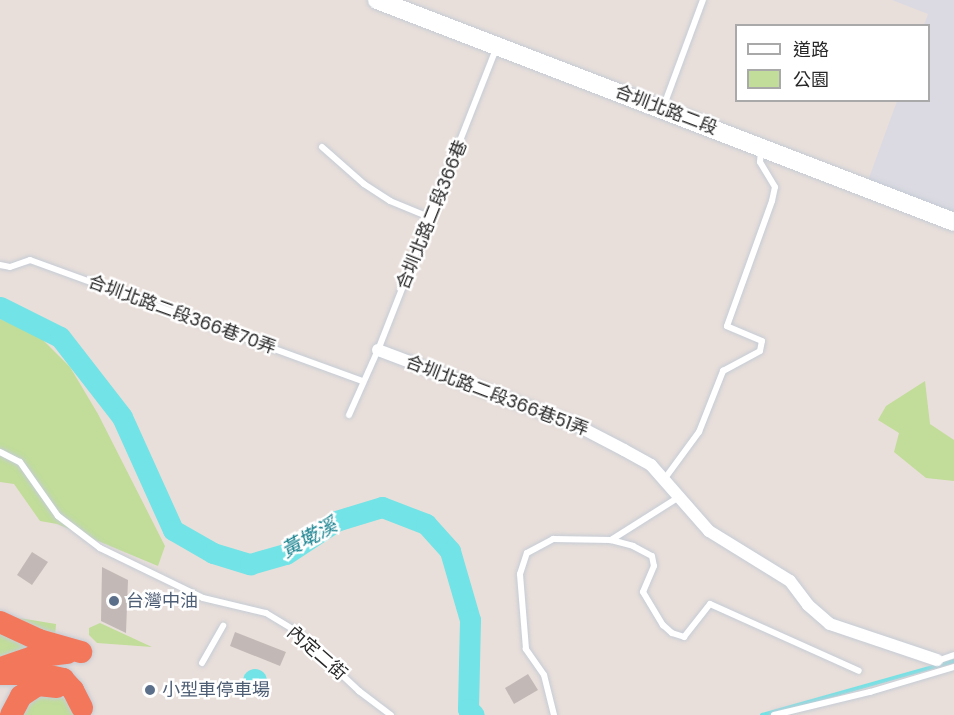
<!DOCTYPE html>
<meta charset="utf-8">
<style>
body{margin:0}
#map{position:relative;width:954px;height:715px;overflow:hidden;background:#e9dfda;font-family:Poppins,"Noto Sans TC",sans-serif}
div>[style]{position:absolute}
[style*='--x']{left:calc(var(--x)*1px);top:calc(var(--y)*1px);width:calc(var(--w)*1px);rotate:calc(var(--a)*1deg)}
.industrial>*{inset:0;background:#dbdae2}
.green>*{inset:0;background:#c1dd99}
.water>*{inset:0;background:#72e3e6}
.round{border-radius:50%}
.stream>*{height:4px;margin:-2px;padding:0 2px;transform-origin:2px;border-radius:2px;background:#72e3e6}
.river>*{height:21px;margin:-10.5px;padding:0 10.5px;transform-origin:10.5px;border-radius:10.5px;background:#72e3e6}
.building>*{inset:0;background:#c2b9b7}
.roads{filter:drop-shadow(0 0 2px #c5ccd5) drop-shadow(0 0 2px #c5ccd5)}
.lane>*{height:6px;margin:-3px;padding:0 3px;transform-origin:3px;border-radius:3px;background:#fff}
.street>*{height:12px;margin:-6px;padding:0 6px;transform-origin:6px;border-radius:6px;background:#fff}
.secondary>*{height:18px;margin:-9px;padding:0 9px;transform-origin:9px;border-radius:9px;background:#fff}
.highway>*{height:22px;margin:-11px;padding:0 11px;transform-origin:11px;border-radius:11px;background:#f3785b}
.dots>*{width:16px;height:16px;translate:-50% -50%;box-sizing:border-box;border:3px solid #fff;border-radius:50%}
span{translate:-50% -50%;white-space:nowrap;text-align:center;line-height:1.15;-webkit-text-stroke:5px #fff;paint-order:stroke}
.street-label{font-size:18px;color:#282828}
.service-label{font-size:18px;color:#4e5e75}
.left{translate:0 -50%;text-align:left}
.water-label{font-size:20px;color:#15818e;font-style:italic}
.legend{position:absolute;left:735px;top:24px;width:195px;height:78px;box-sizing:border-box;background:#fff;border:2px solid #a9a9a9;margin:0;padding:8px 10px;list-style:none;font-size:18px;color:#282828}
.legend li{display:flex;align-items:center;gap:12px;height:30px}
.legend b{width:30px;border:2px solid #a9a9a9}
</style>
<div id="map">
<div class="industrial">
<i style="clip-path:polygon(892px 0,954px 0,954px 218px,866px 186px,897px 101px,928px 100px,928px 26px,924px 25px,928px 14px)"></i>
</div>
<div class="green">
<i style="clip-path:polygon(0 319px,40px 337px,70px 367px,98px 414px,165px 546px,158px 566px,57px 524px,40px 521px,14px 484px,0 482px)"></i>
<i style="clip-path:polygon(925px 381px,930px 424px,954px 440px,954px 481px,926px 478px,894px 452px,899px 433px,878px 420px,886px 406px)"></i>
<i style="clip-path:polygon(13px 617px,56px 624px,55px 636px)"></i>
<i style="clip-path:polygon(100px 623px,152px 647px,97px 643px,89px 635px,89px 628px)"></i>
<i style="clip-path:polygon(0 632px,36px 648px,6px 658px,0 656px)"></i>
<i style="clip-path:polygon(53px 693px,65px 699px,73px 710px,73px 715px,19px 715px,29px 696px)"></i>
</div>
<div class="water">
<i class="round" style="left:243px;top:669px;width:24px;height:24px"></i>
</div>
<div class="stream">
<i style="--x:762;--y:715;--w:199;--a:-15.7"></i>
</div>
<div class="river">
<i style="--x:0;--y:307;--w:67;--a:26.6"></i>
<i style="--x:60;--y:337;--w:101;--a:52.2"></i>
<i style="--x:122;--y:417;--w:124;--a:65.7"></i>
<i style="--x:173;--y:530;--w:46;--a:29.9"></i>
<i style="--x:213;--y:553;--w:39;--a:17"></i>
<i style="--x:250;--y:564;--w:37;--a:-16"></i>
<i style="--x:286;--y:554;--w:60;--a:-33.4"></i>
<i style="--x:336;--y:521;--w:48;--a:-16.9"></i>
<i style="--x:382;--y:507;--w:47;--a:21.1"></i>
<i style="--x:426;--y:524;--w:36;--a:48"></i>
<i style="--x:450;--y:551;--w:72;--a:73.8"></i>
<i style="--x:470;--y:620;--w:89;--a:91.3"></i>
<i style="--x:468;--y:709;--w:8;--a:45"></i>
</div>
<div class="building">
<i style="clip-path:polygon(32px 552px,48px 562px,32px 585px,17px 575px)"></i>
<i style="clip-path:polygon(102px 567px,128px 580px,126px 633px,101px 621px)"></i>
<i style="clip-path:polygon(235px 632px,286px 652px,280px 666px,230px 646px)"></i>
<i style="clip-path:polygon(528px 674px,538px 690px,514px 704px,505px 688px)"></i>
</div>
<div class="roads">
<div class="lane">
<i style="--x:663;--y:108;--w:115;--a:-69.7"></i>
<i style="--x:322;--y:147;--w:56;--a:41.4"></i>
<i style="--x:364;--y:184;--w:31;--a:33"></i>
<i style="--x:390;--y:201;--w:42;--a:22.3"></i>
<i style="--x:0;--y:265;--w:10;--a:11"></i>
<i style="--x:10;--y:267;--w:21;--a:-19"></i>
<i style="--x:30;--y:260;--w:354;--a:20"></i>
<i style="--x:349;--y:415;--w:71;--a:-66"></i>
<i style="--x:378;--y:350;--w:326;--a:-68.6"></i>
<i style="--x:0;--y:452;--w:22;--a:27"></i>
<i style="--x:20;--y:462;--w:66;--a:54.9"></i>
<i style="--x:58;--y:516;--w:53;--a:37.3"></i>
<i style="--x:100;--y:548;--w:114;--a:25.9"></i>
<i style="--x:203;--y:598;--w:65;--a:13.4"></i>
<i style="--x:266;--y:613;--w:31;--a:31"></i>
<i style="--x:293;--y:629;--w:91;--a:43.2"></i>
<i style="--x:359;--y:691;--w:40;--a:37"></i>
<i style="--x:663;--y:481;--w:61;--a:-53.7"></i>
<i style="--x:699;--y:432;--w:66;--a:-68.5"></i>
<i style="--x:723;--y:371;--w:42;--a:-28.4"></i>
<i style="--x:760;--y:351;--w:10;--a:-79"></i>
<i style="--x:762;--y:341;--w:38;--a:-157"></i>
<i style="--x:727;--y:326;--w:133;--a:-70.2"></i>
<i style="--x:772;--y:201;--w:14;--a:-78"></i>
<i style="--x:775;--y:187;--w:29;--a:-121"></i>
<i style="--x:760;--y:162;--w:11;--a:-85"></i>
<i style="--x:611;--y:540;--w:23;--a:15"></i>
<i style="--x:633;--y:546;--w:21;--a:28"></i>
<i style="--x:652;--y:556;--w:10;--a:79"></i>
<i style="--x:654;--y:566;--w:28;--a:113"></i>
<i style="--x:643;--y:592;--w:39;--a:59"></i>
<i style="--x:663;--y:625;--w:12;--a:42"></i>
<i style="--x:672;--y:633;--w:13;--a:18"></i>
<i style="--x:684;--y:637;--w:42;--a:-51.8"></i>
<i style="--x:710;--y:604;--w:163;--a:24.2"></i>
<i style="--x:937;--y:661;--w:18;--a:-19"></i>
<i style="--x:202;--y:663;--w:43;--a:-60.4"></i>
<i style="--x:554;--y:715;--w:41;--a:-104"></i>
<i style="--x:544;--y:675;--w:32;--a:-125"></i>
<i style="--x:526;--y:649;--w:75;--a:-94.6"></i>
<i style="--x:520;--y:574;--w:22;--a:-72"></i>
<i style="--x:527;--y:553;--w:30;--a:-28"></i>
<i style="--x:553;--y:539;--w:58;--a:1"></i>
<i style="--x:611;--y:540;--w:80;--a:-32.3"></i>
<i style="--x:774;--y:715;--w:99;--a:-13.5"></i>
<i style="--x:870;--y:692;--w:88;--a:-16.6"></i>
</div>
<div class="street">
<i style="--x:378;--y:350;--w:212;--a:20.7"></i>
<i style="--x:576;--y:425;--w:54;--a:27.5"></i>
<i style="--x:624;--y:450;--w:31;--a:29"></i>
<i style="--x:651;--y:465;--w:88;--a:48.7"></i>
<i style="--x:709;--y:531;--w:95;--a:31.7"></i>
<i style="--x:790;--y:581;--w:30;--a:53"></i>
<i style="--x:808;--y:605;--w:29;--a:41"></i>
<i style="--x:830;--y:624;--w:113;--a:18.6"></i>
</div>
<div class="secondary">
<i style="--x:377;--y:0;--w:618;--a:21.04"></i>
</div>
<div class="highway">
<i style="--x:0;--y:622;--w:43;--a:24.8"></i>
<i style="--x:39;--y:640;--w:44;--a:15.9"></i>
<i style="--x:1;--y:668;--w:34;--a:-19"></i>
<i style="--x:33;--y:657;--w:35;--a:-7"></i>
<i style="--x:0;--y:674;--w:40;--a:0"></i>
<i style="--x:40;--y:674;--w:24;--a:12"></i>
<i style="--x:63;--y:679;--w:15;--a:48"></i>
<i style="--x:73;--y:690;--w:20;--a:63"></i>
<i style="--x:11;--y:715;--w:21;--a:-62"></i>
<i style="--x:21;--y:696;--w:20;--a:-33"></i>
<i style="--x:38;--y:685;--w:19;--a:6"></i>
</div>
</div>
<div class="dots">
<i style="left:114px;top:601px;background:#5c6f8a"></i>
<i style="left:150px;top:690px;background:#5c6f8a"></i>
</div>
<div class="street-label">
<span style="left:666px;top:110px;rotate:21deg">合圳北路二段</span>
<span style="left:432px;top:215px;rotate:-68deg">合圳北路二段366巷</span>
<span style="left:182px;top:315px;rotate:20deg">合圳北路二段366巷70弄</span>
<span style="left:497px;top:396px;rotate:21deg">合圳北路二段366巷51弄</span>
<span style="left:317px;top:653px;rotate:41deg">內定二街</span>
</div>
<div class="service-label">
<span class="left" style="left:126px;top:601px">台灣中油</span>
<span class="left" style="left:162px;top:690px">小型車停車場</span>
</div>
<div class="water-label">
<span style="left:309px;top:538px;rotate:-29deg">黃墘溪</span>
</div>
<ul class="legend">
<li><b style="height:8px;background:#fff"></b>道路</li>
<li><b style="height:16px;background:#c1dd99"></b>公園</li>
</ul>
</div>
